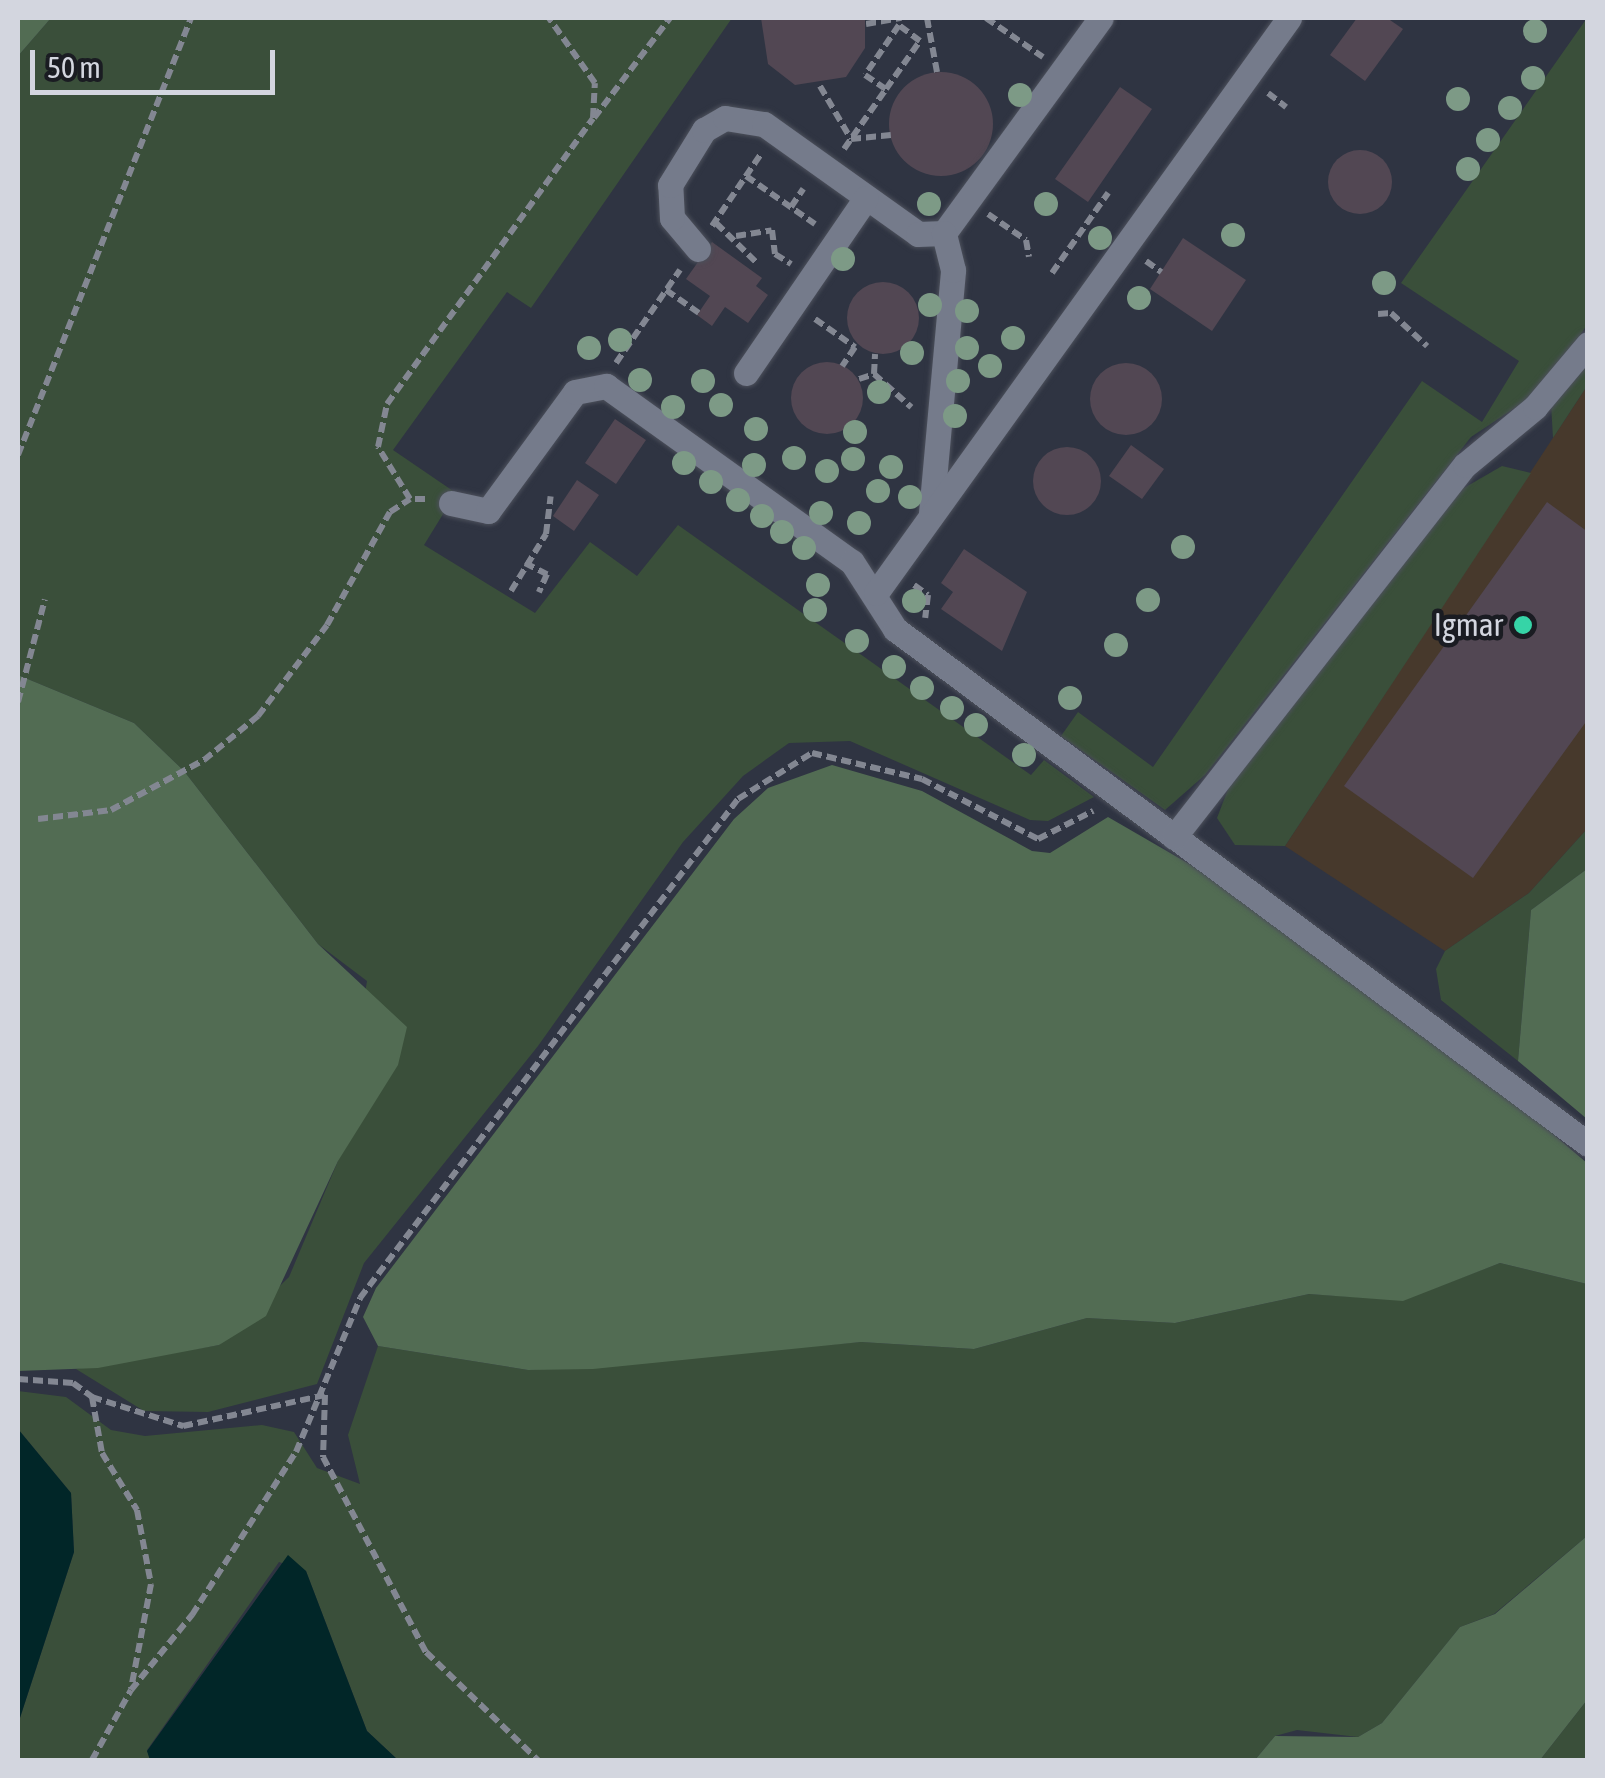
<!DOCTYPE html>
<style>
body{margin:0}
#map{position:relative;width:1605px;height:1778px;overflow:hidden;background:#2f3442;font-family:"Asap Condensed",sans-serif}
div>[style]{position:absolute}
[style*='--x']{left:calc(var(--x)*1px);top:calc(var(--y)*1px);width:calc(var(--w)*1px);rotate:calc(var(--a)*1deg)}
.industrial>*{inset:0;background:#47392c}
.green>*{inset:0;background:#3a4f3a}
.forest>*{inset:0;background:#526c53}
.water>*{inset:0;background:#012628}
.building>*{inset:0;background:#524753}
.round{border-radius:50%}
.path>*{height:6px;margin-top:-3px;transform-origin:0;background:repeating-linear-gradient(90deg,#838792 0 10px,transparent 0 15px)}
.roads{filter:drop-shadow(0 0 2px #4c505b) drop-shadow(0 0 2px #4c505b)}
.minor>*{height:25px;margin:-12.5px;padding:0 12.5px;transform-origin:12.5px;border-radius:12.5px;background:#757b8b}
.trees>*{width:24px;height:24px;margin:-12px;border-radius:50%;background:#7d9a86}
.dots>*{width:28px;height:28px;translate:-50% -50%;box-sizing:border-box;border:5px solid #1a1c22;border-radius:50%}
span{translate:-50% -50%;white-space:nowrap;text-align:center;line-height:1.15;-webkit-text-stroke:9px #1a1c22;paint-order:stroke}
.poi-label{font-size:32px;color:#d3d6df}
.right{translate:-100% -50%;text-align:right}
.frame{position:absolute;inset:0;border:20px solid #d3d6df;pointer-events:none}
.scale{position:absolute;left:30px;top:50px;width:245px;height:45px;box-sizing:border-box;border:5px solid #d3d6df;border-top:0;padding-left:12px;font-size:30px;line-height:35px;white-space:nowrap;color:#d3d6df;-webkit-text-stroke:8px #1a1c22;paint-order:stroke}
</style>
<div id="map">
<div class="industrial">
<i style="clip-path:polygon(1587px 386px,1587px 829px,1529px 893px,1445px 951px,1285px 846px)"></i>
</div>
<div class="green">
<i style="clip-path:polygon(51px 18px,732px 18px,531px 308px,507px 292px,393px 450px,456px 493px,424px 545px,535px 613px,590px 542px,637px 576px,678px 525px,1031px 775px,1044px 760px,1094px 797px,1048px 821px,1030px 820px,850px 741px,789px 743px,743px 776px,683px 842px,538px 1046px,364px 1263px,317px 1384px,208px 1412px,144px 1411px,76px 1369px,219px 1345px,289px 1277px,338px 1161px,367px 981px,318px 944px,184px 771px,134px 723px,18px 675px,18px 56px)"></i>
<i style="clip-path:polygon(1587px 18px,1587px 325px,1542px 390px,1471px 437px,1205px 775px,1165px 810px,1061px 736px,1078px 712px,1153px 767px,1422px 381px,1482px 422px,1519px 361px,1401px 283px)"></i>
<i style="clip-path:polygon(1587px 353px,1587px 386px,1553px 438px,1551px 404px)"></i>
<i style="clip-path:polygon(1502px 466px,1531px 473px,1285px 846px,1235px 845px,1217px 818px,1233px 776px,1450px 496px)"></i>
<i style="clip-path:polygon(1587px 829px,1587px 869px,1531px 910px,1518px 1061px,1441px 1000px,1436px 969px,1445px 951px,1529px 893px)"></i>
<i style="clip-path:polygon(1500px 1263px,1587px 1284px,1587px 1536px,1494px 1614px,1460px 1627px,1382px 1723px,1358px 1737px,1297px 1730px,1275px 1736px,1255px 1760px,398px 1760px,367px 1731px,306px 1571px,279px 1562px,147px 1750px,150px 1760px,18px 1760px,18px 1724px,74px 1552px,71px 1493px,18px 1429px,18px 1391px,66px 1397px,111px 1430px,145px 1436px,262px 1425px,294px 1432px,317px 1468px,360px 1484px,348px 1435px,378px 1346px,528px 1370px,861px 1342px,974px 1349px,1087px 1318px,1175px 1323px,1309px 1294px,1403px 1300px)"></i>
<i style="clip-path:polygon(1587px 1700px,1587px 1760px,1540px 1760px)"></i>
</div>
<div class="forest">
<i style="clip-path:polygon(18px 18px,51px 18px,18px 56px)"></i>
<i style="clip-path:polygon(18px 675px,134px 723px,184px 771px,318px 944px,407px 1027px,398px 1065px,338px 1161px,266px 1316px,219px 1345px,98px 1368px,18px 1371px)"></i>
<i style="clip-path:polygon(832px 765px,922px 791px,1032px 851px,1050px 853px,1108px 817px,1191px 865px,1468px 1062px,1587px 1163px,1587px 1284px,1500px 1263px,1403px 1301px,1309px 1294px,1175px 1323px,1087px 1318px,974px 1349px,861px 1342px,593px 1369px,528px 1370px,378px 1346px,363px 1317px,376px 1288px,734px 819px,768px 788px)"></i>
<i style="clip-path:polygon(1587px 869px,1587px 1119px,1518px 1061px,1531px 910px)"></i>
<i style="clip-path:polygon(1587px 1536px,1587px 1700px,1540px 1760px,1255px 1760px,1275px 1736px,1358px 1737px,1382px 1723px,1460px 1627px,1495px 1614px)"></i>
</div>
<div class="water">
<i style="clip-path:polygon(18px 1429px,71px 1493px,74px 1552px,18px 1724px)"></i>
<i style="clip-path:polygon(288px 1555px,306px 1571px,367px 1731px,398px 1760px,150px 1760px,147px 1751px)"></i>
</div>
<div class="building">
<i style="clip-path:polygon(761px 18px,865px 18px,865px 48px,846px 77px,795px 85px,768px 64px)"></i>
<i style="clip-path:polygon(1357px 18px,1387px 18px,1403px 29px,1365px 81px,1330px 55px)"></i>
<i class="round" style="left:889px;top:72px;width:104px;height:104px"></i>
<i style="clip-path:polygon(1120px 87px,1152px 109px,1088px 202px,1055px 179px)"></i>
<i class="round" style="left:1328px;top:150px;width:64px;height:64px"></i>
<i style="clip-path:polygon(1183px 238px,1246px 280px,1212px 331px,1150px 289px)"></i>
<i style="clip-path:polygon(712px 242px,762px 278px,756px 286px,768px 295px,748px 323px,725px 307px,712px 326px,697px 315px,710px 296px,686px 279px)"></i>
<i class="round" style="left:847px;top:282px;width:72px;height:72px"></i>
<i class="round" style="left:791px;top:362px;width:72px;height:72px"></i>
<i class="round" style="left:1090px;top:363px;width:72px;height:72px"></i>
<i style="clip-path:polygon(615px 419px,646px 440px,616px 484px,585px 463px)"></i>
<i style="clip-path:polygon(1131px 445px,1164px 469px,1142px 499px,1109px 476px)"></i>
<i class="round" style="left:1033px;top:447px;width:68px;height:68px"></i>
<i style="clip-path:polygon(577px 480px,599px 495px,574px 531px,553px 516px)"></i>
<i style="clip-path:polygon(1547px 502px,1588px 532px,1588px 719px,1473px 878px,1344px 786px)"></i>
<i style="clip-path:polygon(964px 549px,1027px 592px,1002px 651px,941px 609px,953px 592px,941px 583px)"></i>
</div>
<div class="path">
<i style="--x:927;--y:18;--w:55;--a:79.5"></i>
<i style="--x:986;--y:18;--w:69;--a:34.4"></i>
<i style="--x:866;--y:24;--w:36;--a:-10"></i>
<i style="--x:820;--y:86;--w:61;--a:59.7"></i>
<i style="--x:851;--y:139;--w:40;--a:-5.7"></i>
<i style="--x:1268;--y:93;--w:23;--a:38"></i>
<i style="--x:594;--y:118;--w:126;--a:-52.8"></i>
<i style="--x:844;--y:149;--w:73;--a:-55"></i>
<i style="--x:886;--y:89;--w:59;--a:-54.7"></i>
<i style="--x:920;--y:41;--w:26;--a:-143"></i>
<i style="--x:899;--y:25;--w:60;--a:124.2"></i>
<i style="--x:865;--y:75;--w:25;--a:34"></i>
<i style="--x:746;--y:176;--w:84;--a:34.8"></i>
<i style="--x:791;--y:207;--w:22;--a:-56"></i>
<i style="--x:988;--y:214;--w:46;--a:34.4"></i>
<i style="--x:1026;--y:240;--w:17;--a:80"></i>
<i style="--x:716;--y:223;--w:56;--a:44.3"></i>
<i style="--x:712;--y:226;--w:87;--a:-55.8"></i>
<i style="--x:736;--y:236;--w:36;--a:-9"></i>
<i style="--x:772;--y:230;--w:24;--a:83"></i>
<i style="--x:775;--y:254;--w:19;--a:32"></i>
<i style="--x:1146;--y:261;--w:19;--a:36"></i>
<i style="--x:1052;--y:273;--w:98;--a:-55"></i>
<i style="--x:666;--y:290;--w:40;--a:34.9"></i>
<i style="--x:1378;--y:314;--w:13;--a:-4"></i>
<i style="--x:1391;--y:313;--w:49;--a:42.5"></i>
<i style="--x:815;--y:319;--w:49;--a:35"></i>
<i style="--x:855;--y:347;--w:23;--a:124"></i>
<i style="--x:616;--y:363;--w:113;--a:-55.5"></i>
<i style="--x:874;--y:374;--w:20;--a:-87"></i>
<i style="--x:859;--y:379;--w:16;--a:-18"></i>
<i style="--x:874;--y:374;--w:50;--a:41.7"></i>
<i style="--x:18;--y:455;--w:470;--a:-68.4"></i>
<i style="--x:425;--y:499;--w:15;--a:180"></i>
<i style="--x:410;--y:499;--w:61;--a:-121.6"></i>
<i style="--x:378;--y:447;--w:44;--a:-78.2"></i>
<i style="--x:387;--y:404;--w:352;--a:-54.2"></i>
<i style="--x:593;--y:118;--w:35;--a:-87"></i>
<i style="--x:595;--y:83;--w:80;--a:-125.3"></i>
<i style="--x:525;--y:563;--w:25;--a:27"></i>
<i style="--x:547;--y:574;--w:20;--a:114"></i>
<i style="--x:914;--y:585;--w:17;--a:36"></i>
<i style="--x:928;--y:595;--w:23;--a:97"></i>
<i style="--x:511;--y:591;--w:67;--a:-58.4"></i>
<i style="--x:546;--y:534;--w:38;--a:-83"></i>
<i style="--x:18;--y:702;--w:106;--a:-75.3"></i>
<i style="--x:38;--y:819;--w:74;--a:-7"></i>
<i style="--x:111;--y:810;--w:106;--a:-28.3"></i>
<i style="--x:204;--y:760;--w:70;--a:-39.2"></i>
<i style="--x:258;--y:716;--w:114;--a:-52.8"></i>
<i style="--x:327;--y:625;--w:129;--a:-60.9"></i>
<i style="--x:390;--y:512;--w:24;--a:-33"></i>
<i style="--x:18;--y:1379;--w:55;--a:4.2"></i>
<i style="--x:73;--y:1383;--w:24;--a:36"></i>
<i style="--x:92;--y:1397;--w:57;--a:79.9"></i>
<i style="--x:102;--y:1453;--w:67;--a:58.4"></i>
<i style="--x:137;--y:1510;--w:75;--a:79.3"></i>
<i style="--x:151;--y:1584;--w:107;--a:100.8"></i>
<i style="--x:92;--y:1397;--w:96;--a:17.7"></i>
<i style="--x:183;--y:1426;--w:145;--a:-12.3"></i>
<i style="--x:325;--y:1395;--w:62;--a:91.8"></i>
<i style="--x:323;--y:1457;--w:221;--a:62.2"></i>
<i style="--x:426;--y:1652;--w:156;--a:44"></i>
<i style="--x:92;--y:1760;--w:80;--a:-60.9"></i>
<i style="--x:131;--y:1690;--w:97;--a:-50.9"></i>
<i style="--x:192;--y:1615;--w:193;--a:-57.5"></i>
<i style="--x:296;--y:1452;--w:167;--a:-67.4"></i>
<i style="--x:360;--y:1298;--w:626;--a:-52.86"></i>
<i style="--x:738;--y:799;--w:87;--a:-31.9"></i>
<i style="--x:812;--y:753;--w:113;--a:13.3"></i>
<i style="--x:922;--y:779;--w:131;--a:27.3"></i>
<i style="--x:1038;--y:839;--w:62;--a:-27"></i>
</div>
<div class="roads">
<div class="minor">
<i style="--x:698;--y:249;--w:40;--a:-130"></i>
<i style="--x:672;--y:218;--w:33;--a:-93"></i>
<i style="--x:670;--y:185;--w:65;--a:-58.3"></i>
<i style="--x:704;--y:130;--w:24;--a:-30"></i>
<i style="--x:725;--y:118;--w:39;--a:9"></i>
<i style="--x:764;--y:124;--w:189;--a:35.5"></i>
<i style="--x:918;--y:234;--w:26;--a:-2"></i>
<i style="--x:944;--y:233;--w:266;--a:-53.9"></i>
<i style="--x:746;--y:373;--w:212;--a:-55.6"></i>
<i style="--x:451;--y:503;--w:38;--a:12"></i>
<i style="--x:488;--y:511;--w:147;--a:-53.8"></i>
<i style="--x:575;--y:392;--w:32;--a:-11"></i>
<i style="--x:606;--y:386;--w:302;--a:35.6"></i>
<i style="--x:852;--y:562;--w:80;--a:57.3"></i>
<i style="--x:895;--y:629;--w:863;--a:36.62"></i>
<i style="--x:931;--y:513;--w:244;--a:-84.8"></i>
<i style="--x:953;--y:270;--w:38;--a:-104"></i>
<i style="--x:876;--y:593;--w:708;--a:-54.31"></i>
<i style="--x:1174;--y:837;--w:472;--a:-52"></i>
<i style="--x:1465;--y:465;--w:91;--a:-39.6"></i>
<i style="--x:1535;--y:407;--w:82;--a:-49.9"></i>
</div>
</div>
<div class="trees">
<i style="left:1535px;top:31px"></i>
<i style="left:1533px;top:78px"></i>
<i style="left:1020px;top:95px"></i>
<i style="left:1458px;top:99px"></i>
<i style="left:1510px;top:108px"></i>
<i style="left:1488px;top:140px"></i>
<i style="left:1468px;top:169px"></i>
<i style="left:929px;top:204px"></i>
<i style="left:1046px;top:204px"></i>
<i style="left:1233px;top:235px"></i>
<i style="left:1100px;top:238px"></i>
<i style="left:843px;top:259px"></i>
<i style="left:1384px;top:283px"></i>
<i style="left:1139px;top:298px"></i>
<i style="left:930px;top:305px"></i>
<i style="left:967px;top:311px"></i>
<i style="left:1013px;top:338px"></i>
<i style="left:620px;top:340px"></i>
<i style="left:589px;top:348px"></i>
<i style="left:967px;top:348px"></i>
<i style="left:912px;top:353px"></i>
<i style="left:990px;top:366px"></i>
<i style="left:640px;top:380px"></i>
<i style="left:703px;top:381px"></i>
<i style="left:958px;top:381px"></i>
<i style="left:879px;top:392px"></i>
<i style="left:721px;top:405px"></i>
<i style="left:673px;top:407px"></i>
<i style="left:955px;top:416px"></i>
<i style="left:756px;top:429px"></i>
<i style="left:855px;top:432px"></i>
<i style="left:794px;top:458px"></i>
<i style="left:853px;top:459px"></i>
<i style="left:684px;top:463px"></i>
<i style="left:754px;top:465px"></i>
<i style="left:891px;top:467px"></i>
<i style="left:827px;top:471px"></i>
<i style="left:711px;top:482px"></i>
<i style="left:878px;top:491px"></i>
<i style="left:910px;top:497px"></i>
<i style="left:738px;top:500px"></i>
<i style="left:821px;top:513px"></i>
<i style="left:762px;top:516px"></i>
<i style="left:859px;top:523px"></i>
<i style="left:782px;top:532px"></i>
<i style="left:1183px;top:547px"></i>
<i style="left:804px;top:548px"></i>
<i style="left:818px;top:585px"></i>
<i style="left:1148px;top:600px"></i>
<i style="left:914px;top:601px"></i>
<i style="left:815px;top:610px"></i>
<i style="left:857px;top:641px"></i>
<i style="left:1116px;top:645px"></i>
<i style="left:894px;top:667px"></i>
<i style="left:922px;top:688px"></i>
<i style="left:1070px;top:698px"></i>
<i style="left:952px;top:708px"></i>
<i style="left:976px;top:725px"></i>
<i style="left:1024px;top:755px"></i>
</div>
<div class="dots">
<i style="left:1523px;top:625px;background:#36d4a7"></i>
</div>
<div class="poi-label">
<span class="right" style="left:1503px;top:625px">Igmar</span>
</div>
<div class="frame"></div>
<div class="scale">50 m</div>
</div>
